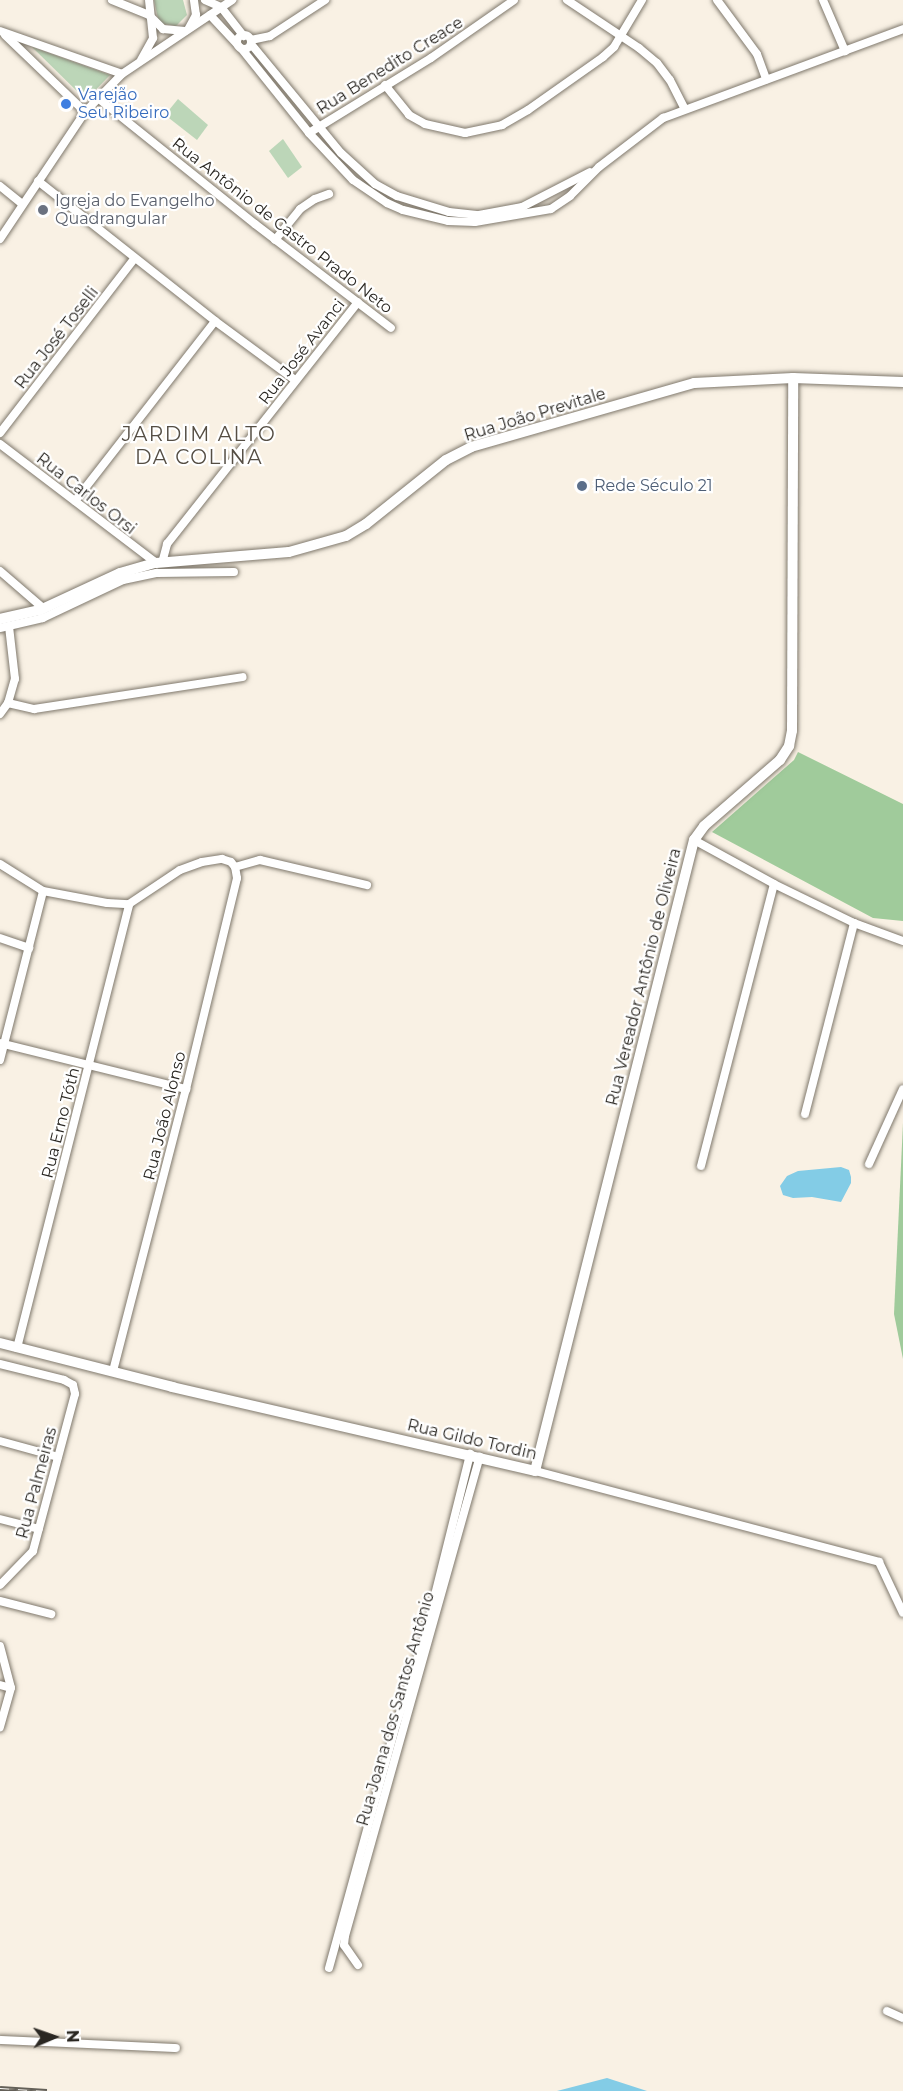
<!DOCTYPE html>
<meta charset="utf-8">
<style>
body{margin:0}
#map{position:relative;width:903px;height:2091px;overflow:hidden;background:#f9f1e4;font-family:Montserrat,sans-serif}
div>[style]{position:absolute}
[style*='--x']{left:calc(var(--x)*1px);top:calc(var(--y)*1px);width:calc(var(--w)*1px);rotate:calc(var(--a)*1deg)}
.green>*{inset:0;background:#bcd6b8}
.forest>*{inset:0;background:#a0cb9b}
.water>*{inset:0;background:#83cce6}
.roads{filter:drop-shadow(0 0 2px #7f786c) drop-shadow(0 0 2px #7f786c)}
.street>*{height:8px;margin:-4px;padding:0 4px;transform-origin:4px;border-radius:4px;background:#fff}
.street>.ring{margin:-4px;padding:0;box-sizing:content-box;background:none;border:8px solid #fff;border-radius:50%}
.secondary>*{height:10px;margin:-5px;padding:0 5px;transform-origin:5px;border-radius:5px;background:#fff}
.rail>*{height:5px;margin-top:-2.5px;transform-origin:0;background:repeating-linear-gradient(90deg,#fff 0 9px,#646058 0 18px);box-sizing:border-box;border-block:2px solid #646058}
.dots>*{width:16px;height:16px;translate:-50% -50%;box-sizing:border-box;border:3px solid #fff;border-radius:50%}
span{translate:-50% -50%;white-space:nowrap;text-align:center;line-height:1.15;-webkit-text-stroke:4.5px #fff;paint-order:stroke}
.street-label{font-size:16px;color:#2a2722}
.shop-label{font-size:16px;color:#366cbe}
.left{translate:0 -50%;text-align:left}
.worship-label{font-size:16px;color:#5b616d}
.service-label{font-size:16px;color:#4e5e75}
.quarter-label{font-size:20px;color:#554e44;letter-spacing:1.5px}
.north{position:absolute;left:24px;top:2007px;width:60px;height:60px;-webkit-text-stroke:4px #fff;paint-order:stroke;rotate:88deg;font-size:16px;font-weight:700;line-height:24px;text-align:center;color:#2a2722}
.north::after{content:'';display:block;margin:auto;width:21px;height:27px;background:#2a2722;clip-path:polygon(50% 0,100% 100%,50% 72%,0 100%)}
</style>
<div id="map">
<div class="green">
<i style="clip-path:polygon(154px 0,183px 0,187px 15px,176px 26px,159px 23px)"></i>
<i style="clip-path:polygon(32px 47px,110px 75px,86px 100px)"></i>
<i style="clip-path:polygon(178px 99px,208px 125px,197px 140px,165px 115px)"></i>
<i style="clip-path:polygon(283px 139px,302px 167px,288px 178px,269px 151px)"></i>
</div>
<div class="forest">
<i style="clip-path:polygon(798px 752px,903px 804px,903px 921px,873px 918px,712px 832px,794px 760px)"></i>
<i style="clip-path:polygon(903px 1123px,903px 1359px,894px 1314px)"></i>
</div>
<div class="water">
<i style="clip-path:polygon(841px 1167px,849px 1170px,851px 1177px,851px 1183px,841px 1202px,812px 1197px,793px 1198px,783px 1195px,780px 1186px,787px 1176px,798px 1171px)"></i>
<i style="clip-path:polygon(607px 2078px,647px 2091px,557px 2091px)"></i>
</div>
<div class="roads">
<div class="street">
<i style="--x:112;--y:0;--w:40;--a:22"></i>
<i style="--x:149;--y:15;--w:20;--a:45"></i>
<i style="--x:163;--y:29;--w:22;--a:5"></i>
<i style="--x:205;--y:0;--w:17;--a:24"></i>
<i style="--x:221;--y:7;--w:37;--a:52"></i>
<i style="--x:567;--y:0;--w:87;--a:33.7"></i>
<i style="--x:639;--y:48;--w:23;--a:40"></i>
<i style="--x:657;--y:63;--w:21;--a:53"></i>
<i style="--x:670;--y:80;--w:31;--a:63"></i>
<i style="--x:717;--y:0;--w:67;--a:53.5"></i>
<i style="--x:757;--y:54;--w:27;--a:70"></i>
<i style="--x:823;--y:0;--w:56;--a:66.7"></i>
<i style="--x:210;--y:15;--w:41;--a:47"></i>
<i style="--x:189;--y:28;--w:15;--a:-62"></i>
<i style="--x:196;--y:15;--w:15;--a:-98"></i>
<i style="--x:0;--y:31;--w:129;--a:19.4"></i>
<i style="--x:5;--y:35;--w:111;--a:43.9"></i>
<i class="ring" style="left:237px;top:35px;width:6px;height:6px"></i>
<i style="--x:251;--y:40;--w:19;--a:-12"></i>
<i style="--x:270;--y:36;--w:66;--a:-33.2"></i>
<i style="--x:251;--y:44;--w:141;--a:50.5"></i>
<i style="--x:341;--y:153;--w:46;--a:42.4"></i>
<i style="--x:375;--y:184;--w:25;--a:29"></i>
<i style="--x:397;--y:196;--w:54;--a:17.1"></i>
<i style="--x:449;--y:212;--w:30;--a:6"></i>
<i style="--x:479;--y:215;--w:44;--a:-10.5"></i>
<i style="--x:522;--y:207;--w:76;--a:-27.2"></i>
<i style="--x:241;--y:48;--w:109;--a:51.3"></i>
<i style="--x:309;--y:133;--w:64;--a:46.9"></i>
<i style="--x:353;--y:180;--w:41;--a:34.1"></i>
<i style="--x:387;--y:203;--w:17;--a:24"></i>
<i style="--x:403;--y:210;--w:46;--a:13.7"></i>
<i style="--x:448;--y:221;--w:27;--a:2"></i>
<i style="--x:475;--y:222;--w:77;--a:-9.7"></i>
<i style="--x:551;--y:209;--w:23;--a:-34"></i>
<i style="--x:570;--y:196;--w:41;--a:-45"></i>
<i style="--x:599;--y:167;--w:81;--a:-37.4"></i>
<i style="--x:663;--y:118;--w:256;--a:-20.3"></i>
<i style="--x:141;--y:60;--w:25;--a:-61"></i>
<i style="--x:153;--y:38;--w:38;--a:-96"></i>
<i style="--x:385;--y:85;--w:38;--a:51"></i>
<i style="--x:409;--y:115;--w:18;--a:29"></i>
<i style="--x:425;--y:124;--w:41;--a:12.7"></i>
<i style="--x:465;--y:133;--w:38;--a:-12"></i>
<i style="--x:502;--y:125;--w:30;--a:-30"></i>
<i style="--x:528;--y:110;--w:92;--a:-35.2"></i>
<i style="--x:603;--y:57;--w:15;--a:-42"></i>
<i style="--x:614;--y:47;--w:55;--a:-59.2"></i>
<i style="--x:99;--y:99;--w:200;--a:38.7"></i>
<i style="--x:255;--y:224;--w:171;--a:37.4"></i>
<i style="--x:309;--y:133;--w:143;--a:-31.6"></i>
<i style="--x:431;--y:58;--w:101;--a:-34.9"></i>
<i style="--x:38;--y:181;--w:226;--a:38.3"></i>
<i style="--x:215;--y:321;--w:99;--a:36.4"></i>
<i style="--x:0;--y:186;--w:28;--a:39"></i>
<i style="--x:0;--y:239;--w:153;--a:-56.2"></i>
<i style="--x:85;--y:112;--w:53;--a:-45.8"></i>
<i style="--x:122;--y:74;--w:133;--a:-33.9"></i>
<i style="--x:275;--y:240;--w:40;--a:-51"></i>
<i style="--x:300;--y:209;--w:18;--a:-34"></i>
<i style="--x:315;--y:199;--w:15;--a:-20"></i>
<i style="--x:0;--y:433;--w:220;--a:-52.4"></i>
<i style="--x:0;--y:444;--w:196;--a:37.3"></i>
<i style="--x:75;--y:501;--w:228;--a:-52.1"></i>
<i style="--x:162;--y:563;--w:20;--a:-75"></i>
<i style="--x:167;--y:544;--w:308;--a:-51.7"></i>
<i style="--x:0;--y:571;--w:58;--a:40.8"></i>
<i style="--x:0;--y:628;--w:44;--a:-13.1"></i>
<i style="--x:43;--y:618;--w:89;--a:-25.4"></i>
<i style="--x:123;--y:580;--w:35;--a:-12"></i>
<i style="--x:157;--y:573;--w:77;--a:-0.7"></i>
<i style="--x:8;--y:703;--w:27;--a:13"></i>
<i style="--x:34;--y:709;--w:211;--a:-8.7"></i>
<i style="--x:0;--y:714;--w:14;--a:-54"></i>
<i style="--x:8;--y:703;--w:25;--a:-74"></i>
<i style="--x:15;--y:679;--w:53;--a:-96.5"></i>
<i style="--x:694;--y:840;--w:91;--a:28.8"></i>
<i style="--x:774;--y:884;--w:89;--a:26"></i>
<i style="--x:854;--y:923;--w:52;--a:20.2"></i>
<i style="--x:0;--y:864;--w:51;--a:32.1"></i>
<i style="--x:43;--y:891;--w:65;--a:10.6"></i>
<i style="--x:107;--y:903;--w:22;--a:3"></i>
<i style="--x:129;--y:904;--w:61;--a:-33.7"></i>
<i style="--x:180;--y:870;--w:23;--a:-20"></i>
<i style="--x:202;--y:862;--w:20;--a:-9"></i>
<i style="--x:222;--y:859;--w:9;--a:18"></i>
<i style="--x:231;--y:862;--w:6;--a:51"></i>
<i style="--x:235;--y:867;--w:26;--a:-16"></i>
<i style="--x:260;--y:860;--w:110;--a:13.2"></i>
<i style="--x:0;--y:938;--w:31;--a:19"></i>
<i style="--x:0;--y:1043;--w:192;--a:13.9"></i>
<i style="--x:0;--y:1060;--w:174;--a:-75.7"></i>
<i style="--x:805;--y:1114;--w:197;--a:-75.6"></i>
<i style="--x:869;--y:1164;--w:82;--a:-65.6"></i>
<i style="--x:701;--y:1166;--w:291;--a:-75.5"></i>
<i style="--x:17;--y:1348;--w:458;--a:-75.8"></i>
<i style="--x:0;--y:1364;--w:66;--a:14"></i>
<i style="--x:64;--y:1380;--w:10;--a:29"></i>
<i style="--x:73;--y:1385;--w:9;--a:77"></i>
<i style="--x:75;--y:1394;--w:163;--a:105"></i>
<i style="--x:33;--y:1551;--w:47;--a:134.1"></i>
<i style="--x:113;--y:1371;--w:291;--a:-75.5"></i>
<i style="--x:186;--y:1089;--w:217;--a:-76.4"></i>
<i style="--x:237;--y:878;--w:11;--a:-100"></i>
<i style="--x:0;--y:1441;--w:60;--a:15.4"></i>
<i style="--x:535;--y:1471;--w:356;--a:14.8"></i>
<i style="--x:879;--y:1562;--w:56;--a:64.8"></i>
<i style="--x:0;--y:1519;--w:40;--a:14.4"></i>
<i style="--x:0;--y:1601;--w:53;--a:14.3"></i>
<i style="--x:0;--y:1646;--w:43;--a:75.3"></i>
<i style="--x:11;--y:1688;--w:41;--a:105.8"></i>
<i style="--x:0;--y:1685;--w:11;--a:15"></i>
<i style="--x:358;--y:1965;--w:24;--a:-125"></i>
<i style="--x:344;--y:1945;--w:9;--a:-84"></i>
<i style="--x:345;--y:1936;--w:498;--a:-74.3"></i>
<i style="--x:329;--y:1968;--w:252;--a:-74.6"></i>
<i style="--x:396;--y:1725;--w:90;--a:-72"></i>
<i style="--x:424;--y:1639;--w:191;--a:-76"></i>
<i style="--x:887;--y:2011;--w:17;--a:24"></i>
<i style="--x:0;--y:2040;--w:176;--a:2.6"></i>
</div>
<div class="secondary">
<i style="--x:0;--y:619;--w:41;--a:-12.7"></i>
<i style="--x:40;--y:610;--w:88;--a:-24.8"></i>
<i style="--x:120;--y:573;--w:37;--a:-16"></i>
<i style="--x:156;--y:563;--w:133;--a:-4.7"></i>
<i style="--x:289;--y:552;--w:59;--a:-15.7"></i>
<i style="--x:346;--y:536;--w:23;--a:-31"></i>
<i style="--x:366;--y:524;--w:102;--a:-38.7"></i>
<i style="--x:446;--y:460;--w:28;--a:-27"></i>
<i style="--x:471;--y:447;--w:232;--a:-16"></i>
<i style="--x:694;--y:383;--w:99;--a:-2.9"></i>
<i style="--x:793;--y:378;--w:110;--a:2.1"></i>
<i style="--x:0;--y:1343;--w:178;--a:14.3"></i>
<i style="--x:172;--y:1387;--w:373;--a:13"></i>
<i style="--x:535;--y:1471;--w:651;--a:-75.86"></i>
<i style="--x:694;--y:840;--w:17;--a:-54"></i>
<i style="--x:704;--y:826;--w:101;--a:-41"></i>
<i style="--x:780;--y:760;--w:17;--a:-57"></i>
<i style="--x:789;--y:746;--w:15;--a:-79"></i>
<i style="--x:792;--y:731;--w:353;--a:-89.8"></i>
</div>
</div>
<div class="rail">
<i style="--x:0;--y:2088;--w:47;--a:3.7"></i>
</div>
<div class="dots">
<i style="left:66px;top:104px;background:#3f7fe0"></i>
<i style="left:43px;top:210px;background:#6b7280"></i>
<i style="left:582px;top:486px;background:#5c6f8a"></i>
</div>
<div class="street-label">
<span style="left:390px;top:66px;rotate:-32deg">Rua Benedito Creace</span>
<span style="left:282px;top:226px;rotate:38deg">Rua Antônio de Castro Prado Neto</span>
<span style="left:57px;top:338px;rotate:-52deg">Rua José Toselli</span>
<span style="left:302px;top:352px;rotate:-52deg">Rua José Avanci</span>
<span style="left:535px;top:415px;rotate:-17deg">Rua João Previtale</span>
<span style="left:86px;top:494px;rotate:38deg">Rua Carlos Orsi</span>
<span style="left:644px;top:977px;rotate:-76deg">Rua Vereador Antônio de Oliveira</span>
<span style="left:165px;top:1116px;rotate:-76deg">Rua João Alonso</span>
<span style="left:61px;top:1123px;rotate:-76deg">Rua Erno Tóth</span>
<span style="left:472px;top:1440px;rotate:13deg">Rua Gildo Tordin</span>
<span style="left:37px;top:1483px;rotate:-75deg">Rua Palmeiras</span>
<span style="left:396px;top:1709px;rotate:-74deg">Rua Joana dos Santos Antônio</span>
</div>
<div class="shop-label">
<span class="left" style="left:78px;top:104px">Varejão<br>Seu Ribeiro</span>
</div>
<div class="worship-label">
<span class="left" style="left:55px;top:210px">Igreja do Evangelho<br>Quadrangular</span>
</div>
<div class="service-label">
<span class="left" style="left:594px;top:486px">Rede Século 21</span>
</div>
<div class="quarter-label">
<span style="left:199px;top:446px">JARDIM ALTO<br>DA COLINA</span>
</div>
<div class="north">N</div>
</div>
